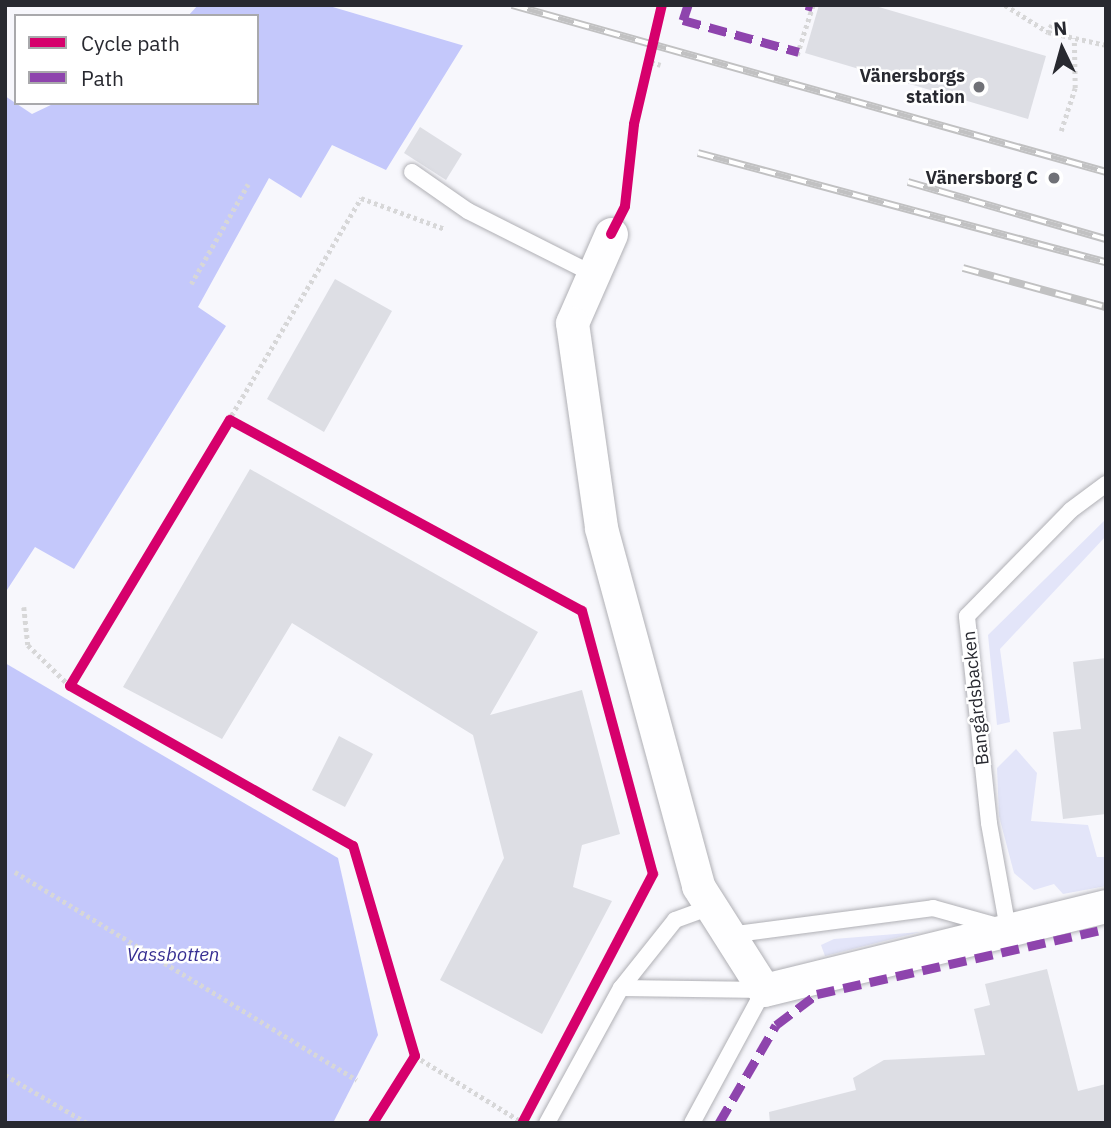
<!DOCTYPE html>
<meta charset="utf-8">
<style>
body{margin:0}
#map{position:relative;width:1111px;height:1128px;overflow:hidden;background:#f7f7fc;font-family:"IBM Plex Sans",sans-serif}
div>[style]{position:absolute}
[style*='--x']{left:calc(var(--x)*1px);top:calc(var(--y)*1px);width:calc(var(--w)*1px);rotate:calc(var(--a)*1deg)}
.green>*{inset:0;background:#e3e5f9}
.water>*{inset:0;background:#c4c8fb}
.pier>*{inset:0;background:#f7f7fc}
.building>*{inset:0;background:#dddee4}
.path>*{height:4.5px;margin-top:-2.25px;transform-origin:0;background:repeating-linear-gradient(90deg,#d7d7d8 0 3.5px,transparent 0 7px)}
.roads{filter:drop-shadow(0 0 2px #b0b0b5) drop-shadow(0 0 2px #b0b0b5)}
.lane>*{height:16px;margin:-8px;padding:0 8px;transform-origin:8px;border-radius:8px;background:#fefeff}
.street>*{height:33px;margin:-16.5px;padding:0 16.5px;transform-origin:16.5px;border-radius:16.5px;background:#fefeff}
.rail>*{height:8px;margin-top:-4px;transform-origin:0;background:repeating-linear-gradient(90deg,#fff 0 16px,#c1c1c2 0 32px);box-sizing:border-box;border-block:2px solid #c1c1c2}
.quiet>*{height:9px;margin-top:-4.5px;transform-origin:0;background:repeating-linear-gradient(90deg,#8e44ad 0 18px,transparent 0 27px)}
.cycleway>*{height:10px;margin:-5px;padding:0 5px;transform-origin:5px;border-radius:5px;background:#d6006c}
.dots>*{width:19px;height:19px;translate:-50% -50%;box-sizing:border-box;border:4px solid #fff;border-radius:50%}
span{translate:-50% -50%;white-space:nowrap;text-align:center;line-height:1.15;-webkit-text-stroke:5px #fff;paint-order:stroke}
.poi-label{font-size:18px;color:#282930;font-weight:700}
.right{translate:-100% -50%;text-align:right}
.street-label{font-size:18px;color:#282930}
.water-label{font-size:19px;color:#372f92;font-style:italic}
.frame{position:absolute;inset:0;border:7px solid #282930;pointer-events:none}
.legend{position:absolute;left:14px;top:14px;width:245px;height:91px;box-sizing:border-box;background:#fff;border:2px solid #a9a9ac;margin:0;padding:9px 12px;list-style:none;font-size:21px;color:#282930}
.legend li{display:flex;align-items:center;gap:14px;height:35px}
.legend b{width:35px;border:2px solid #a9a9ac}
.north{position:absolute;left:1027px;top:14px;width:70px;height:70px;-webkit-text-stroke:5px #fff;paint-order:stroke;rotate:355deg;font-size:19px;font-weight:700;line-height:28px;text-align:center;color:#282930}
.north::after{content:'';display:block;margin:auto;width:24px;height:32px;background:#282930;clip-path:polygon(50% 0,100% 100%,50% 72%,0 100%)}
</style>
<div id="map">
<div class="green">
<i style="clip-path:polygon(1106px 519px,1106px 536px,1000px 649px,1010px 722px,997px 725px,988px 635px)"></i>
<i style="clip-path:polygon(1016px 749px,1037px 773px,1031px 821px,1088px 825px,1097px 857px,1106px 857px,1106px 886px,1063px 894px,1054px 884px,1034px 890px,1014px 873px,999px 816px,997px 768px)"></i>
<i style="clip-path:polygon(920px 932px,825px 956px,821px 945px,834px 939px)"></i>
</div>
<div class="water">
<i style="clip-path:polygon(198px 5px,488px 5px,386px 170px,332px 145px,301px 198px,269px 178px,198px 307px,226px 326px,74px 569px,35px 547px,5px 593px,5px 96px,32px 114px,55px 103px,257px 103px,257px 16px,188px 16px)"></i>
<i style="clip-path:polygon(5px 663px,338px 858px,378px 1035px,333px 1123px,5px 1123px)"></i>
</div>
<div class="pier">
<i style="clip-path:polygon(326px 5px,491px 5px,468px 47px)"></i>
</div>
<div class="building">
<i style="clip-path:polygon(819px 5px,872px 5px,1046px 56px,1028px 119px,805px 53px)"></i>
<i style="clip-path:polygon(420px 127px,462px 154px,446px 180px,404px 153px)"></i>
<i style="clip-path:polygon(335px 279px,392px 311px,324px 432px,267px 399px)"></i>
<i style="clip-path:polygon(250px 469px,538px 632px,490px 715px,582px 690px,620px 834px,582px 845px,573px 887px,612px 901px,542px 1034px,440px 980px,504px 858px,473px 735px,292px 623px,222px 739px,123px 687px)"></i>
<i style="clip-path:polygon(1106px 658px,1106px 814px,1063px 819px,1053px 732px,1081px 729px,1073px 662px)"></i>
<i style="clip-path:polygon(339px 736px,373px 754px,345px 807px,312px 790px)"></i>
<i style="clip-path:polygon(1047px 969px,1078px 1091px,1106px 1084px,1106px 1123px,770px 1123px,769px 1112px,856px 1090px,853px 1078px,884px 1060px,985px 1055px,974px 1009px,990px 1005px,985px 984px)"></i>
</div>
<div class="path">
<i style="--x:898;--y:5;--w:12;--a:0"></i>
<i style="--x:1005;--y:5;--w:51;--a:32.1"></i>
<i style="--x:1052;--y:25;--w:8;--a:120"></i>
<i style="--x:1048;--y:32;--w:59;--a:12.6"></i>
<i style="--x:797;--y:55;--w:52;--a:-72.3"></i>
<i style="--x:651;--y:62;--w:10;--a:17"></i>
<i style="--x:1061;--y:131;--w:45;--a:-72"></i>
<i style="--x:1075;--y:88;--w:50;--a:-91.1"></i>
<i style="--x:191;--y:284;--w:115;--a:-60.3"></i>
<i style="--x:230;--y:420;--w:400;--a:28.5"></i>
<i style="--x:582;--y:611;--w:272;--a:74.9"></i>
<i style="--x:653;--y:874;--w:86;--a:117.8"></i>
<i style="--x:24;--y:607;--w:38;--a:84"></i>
<i style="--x:28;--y:645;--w:59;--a:44.3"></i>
<i style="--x:70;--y:686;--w:325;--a:29.5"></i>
<i style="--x:353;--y:846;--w:219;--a:73.6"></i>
<i style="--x:415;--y:1056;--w:126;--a:31.7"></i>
<i style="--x:70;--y:686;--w:568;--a:-59.19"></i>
<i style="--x:361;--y:198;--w:90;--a:20.3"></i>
<i style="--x:15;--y:872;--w:400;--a:31.3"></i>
<i style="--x:5;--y:1075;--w:95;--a:30.3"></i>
<i style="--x:373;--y:1123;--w:79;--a:-57.9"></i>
</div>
<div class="roads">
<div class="lane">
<i style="--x:412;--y:172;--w:68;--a:34.9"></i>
<i style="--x:468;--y:211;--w:138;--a:26.8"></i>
<i style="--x:729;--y:935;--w:206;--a:-7.5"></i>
<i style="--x:933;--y:908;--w:78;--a:15.6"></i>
<i style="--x:1008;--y:929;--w:108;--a:-100.2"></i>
<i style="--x:989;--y:823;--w:208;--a:-96.1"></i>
<i style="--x:967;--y:616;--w:148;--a:-45.5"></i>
<i style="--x:1071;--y:510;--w:44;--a:-36.6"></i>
<i style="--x:621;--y:988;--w:143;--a:0.8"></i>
<i style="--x:764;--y:990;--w:151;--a:118.4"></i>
<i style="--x:547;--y:1123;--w:154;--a:-61.3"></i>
<i style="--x:621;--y:988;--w:87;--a:-51.5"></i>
<i style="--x:675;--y:920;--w:38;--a:-20"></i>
</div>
<div class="street">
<i style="--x:611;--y:234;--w:97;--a:113.7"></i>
<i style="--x:572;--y:323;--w:207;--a:81.9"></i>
<i style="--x:601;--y:528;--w:371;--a:74.8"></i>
<i style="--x:698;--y:886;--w:123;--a:57.6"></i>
<i style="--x:764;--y:990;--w:352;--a:-13.8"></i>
</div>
</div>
<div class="rail">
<i style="--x:512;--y:5;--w:617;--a:15.7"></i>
<i style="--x:698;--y:153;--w:422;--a:15"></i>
<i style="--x:908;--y:182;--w:206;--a:16.1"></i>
<i style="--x:963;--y:268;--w:148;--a:15.3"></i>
</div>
<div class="quiet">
<i style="--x:688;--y:5;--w:16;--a:108"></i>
<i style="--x:683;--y:20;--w:120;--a:15.4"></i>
<i style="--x:806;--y:5;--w:7;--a:16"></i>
<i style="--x:719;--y:1123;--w:113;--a:-59.8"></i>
<i style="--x:776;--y:1025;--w:51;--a:-37.1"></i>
<i style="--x:817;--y:994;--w:296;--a:-12.7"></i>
</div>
<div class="cycleway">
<i style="--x:611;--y:234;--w:31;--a:-63"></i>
<i style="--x:625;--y:206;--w:82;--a:-83.7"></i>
<i style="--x:634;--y:124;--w:122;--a:-76.8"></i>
<i style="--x:373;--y:1123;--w:79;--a:-57.9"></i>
<i style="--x:415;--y:1056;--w:219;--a:-106.4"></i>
<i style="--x:353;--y:846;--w:325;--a:-150.5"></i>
<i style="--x:70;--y:686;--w:310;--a:-59"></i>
<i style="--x:230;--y:420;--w:400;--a:28.5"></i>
<i style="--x:582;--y:611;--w:272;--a:74.9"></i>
<i style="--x:653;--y:874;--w:281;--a:117.7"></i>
</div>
<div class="dots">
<i style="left:979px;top:87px;background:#707177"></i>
<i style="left:1054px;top:178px;background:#707177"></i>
</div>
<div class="poi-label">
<span class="right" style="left:965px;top:87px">Vänersborgs<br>station</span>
<span class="right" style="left:1038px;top:178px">Vänersborg C</span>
</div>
<div class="street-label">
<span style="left:976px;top:698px;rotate:-96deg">Bangårdsbacken</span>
</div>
<div class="water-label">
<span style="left:173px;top:955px">Vassbotten</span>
</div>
<div class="frame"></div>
<ul class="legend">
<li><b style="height:9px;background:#d6006c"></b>Cycle path</li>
<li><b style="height:9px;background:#8e44ad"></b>Path</li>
</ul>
<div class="north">N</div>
</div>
